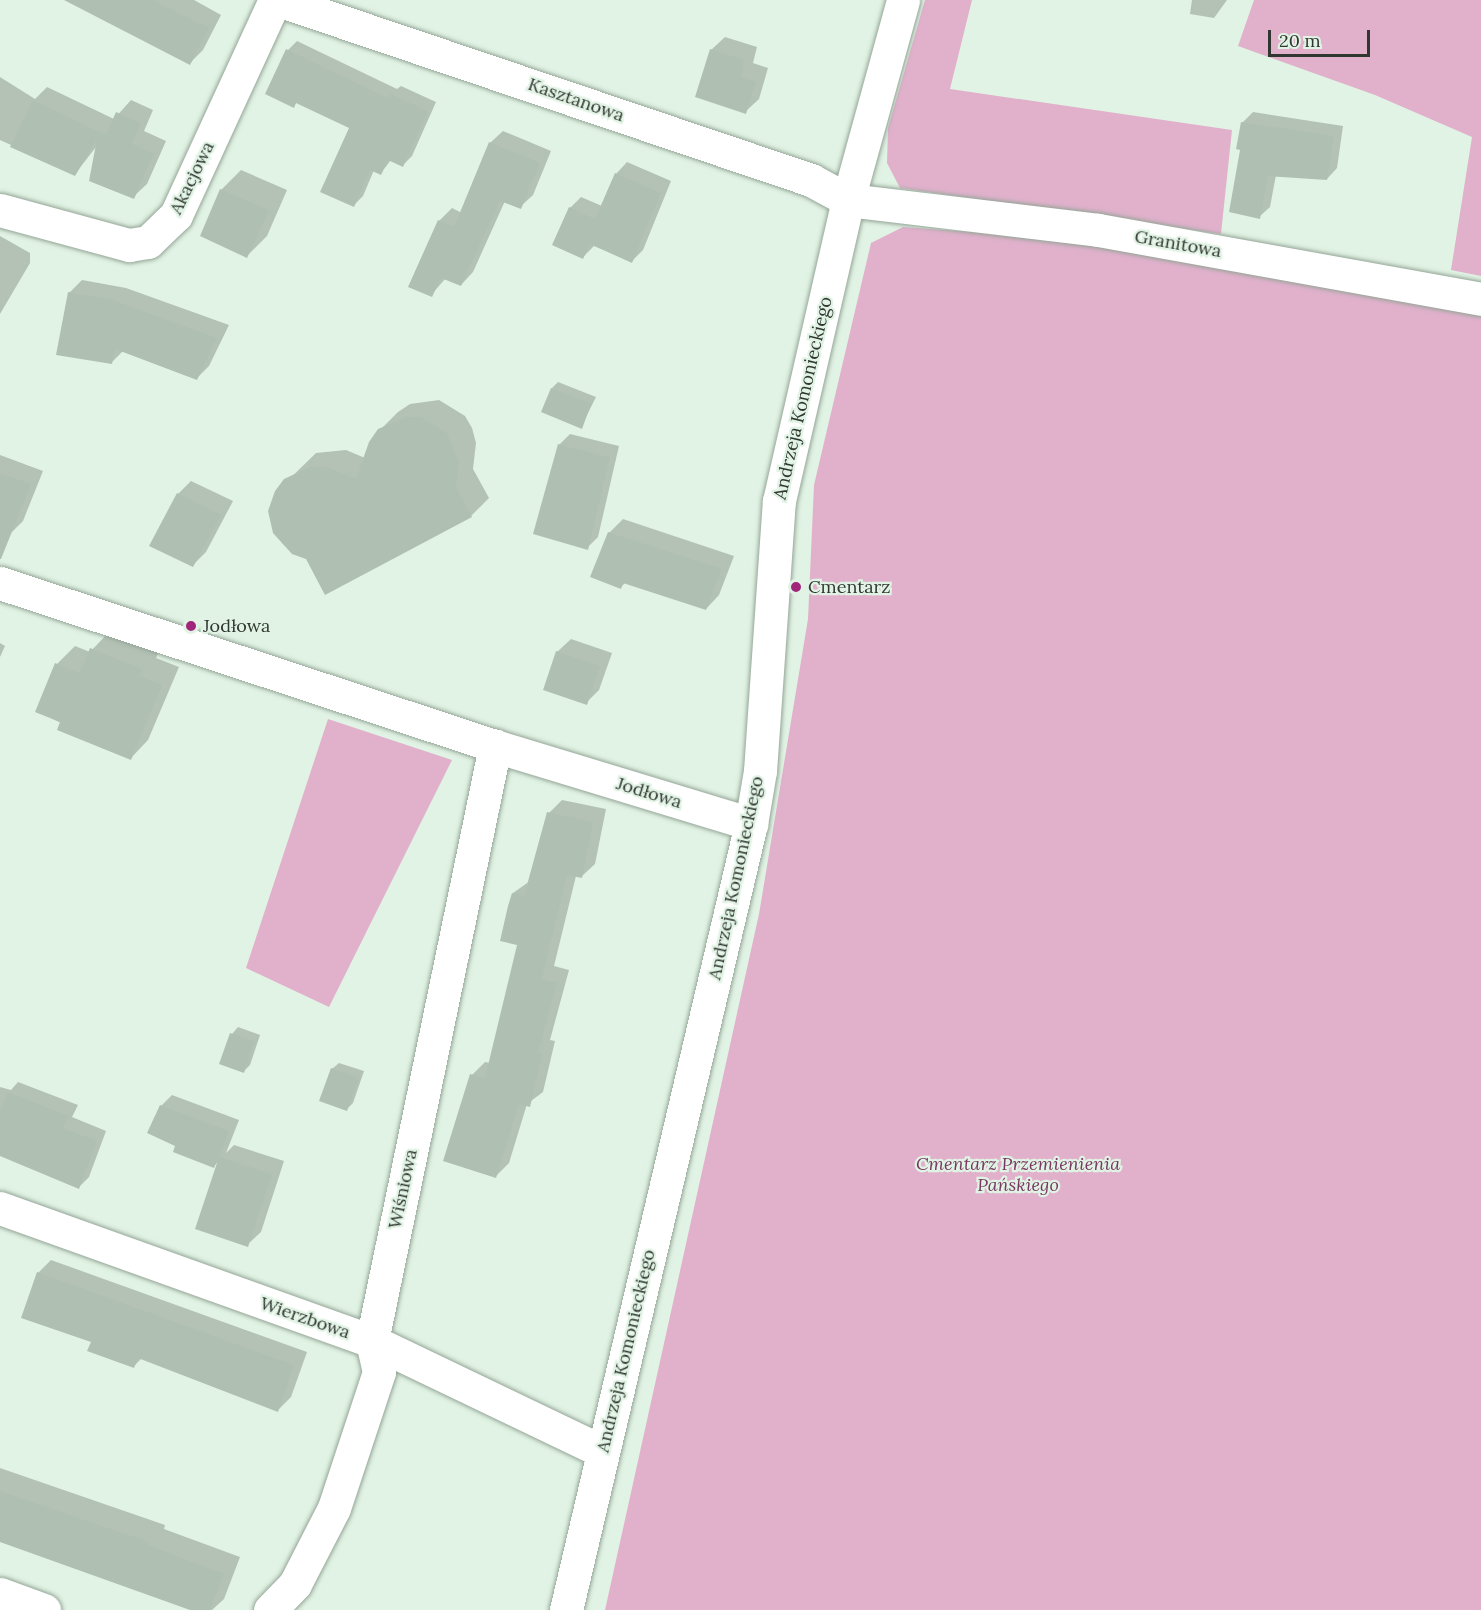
<!DOCTYPE html>
<meta charset="utf-8">
<style>
body{margin:0}
#map{position:relative;width:1481px;height:1610px;overflow:hidden;background:#e1f3e4;font-family:Lora,serif}
div>[style]{position:absolute}
[style*='--x']{left:calc(var(--x)*1px);top:calc(var(--y)*1px);width:calc(var(--w)*1px);rotate:calc(var(--a)*1deg)}
.green>*{inset:0;background:#e1b1cc}
.shadow>*{inset:0;background:#0003}
.building>*{inset:0;background:#afc0b2}
.roads{filter:drop-shadow(0 0 2px #94a597) drop-shadow(0 0 2px #94a597)}
.minor>*{height:33px;margin:-16.5px;padding:0 16.5px;transform-origin:16.5px;border-radius:16.5px;background:#fff}
.tertiary>*{height:33px;margin:-16.5px;padding:0 16.5px;transform-origin:16.5px;border-radius:16.5px;background:#fff}
.dots>*{width:16px;height:16px;translate:-50% -50%;box-sizing:border-box;border:3px solid #e1f3e4;border-radius:50%}
span{translate:-50% -50%;white-space:nowrap;text-align:center;line-height:1.15;-webkit-text-stroke:4.5px #e1f3e4;paint-order:stroke}
.street-label{font-size:18px;color:#303731}
.poi-label{font-size:18px;color:#303731}
.left{translate:0 -50%;text-align:left}
.park-label{font-size:18px;color:#783861;font-style:italic}
.scale{position:absolute;left:1268px;top:30px;width:102px;height:27px;box-sizing:border-box;border:3px solid #303731;border-top:0;padding-left:8px;font-size:18px;line-height:21px;white-space:nowrap;color:#303731;-webkit-text-stroke:4px #e1f3e4;paint-order:stroke}
</style>
<div id="map">
<div class="green">
<i style="clip-path:polygon(925px 0,972px 0,950px 89px,1232px 130px,1221px 234px,900px 188px,887px 163px,888px 128px)"></i>
<i style="clip-path:polygon(1254px 0,1481px 0,1481px 276px,1451px 270px,1472px 137px,1375px 95px,1238px 46px)"></i>
<i style="clip-path:polygon(903px 227px,1095px 241px,1481px 310px,1481px 1610px,605px 1610px,759px 914px,808px 619px,814px 485px,871px 243px)"></i>
<i style="clip-path:polygon(328px 719px,452px 760px,329px 1007px,246px 968px)"></i>
</div>
<div class="shadow">
<i style="clip-path:polygon(69px 0,194px 0,221px 15px,203px 50px,190px 63px)"></i>
<i style="clip-path:polygon(1192px 0,1227px 0,1214px 18px,1190px 14px)"></i>
<i style="clip-path:polygon(725px 37px,757px 47px,753px 63px,768px 68px,759px 99px,745px 112px,711px 50px)"></i>
<i style="clip-path:polygon(297px 41px,397px 89px,401px 86px,436px 102px,412px 156px,403px 165px,391px 160px,381px 173px,374px 170px,363px 196px,354px 205px,351px 128px,297px 102px,293px 106px,288px 50px)"></i>
<i style="clip-path:polygon(0 77px,35px 99px,47px 87px,114px 119px,131px 100px,153px 110px,144px 131px,166px 141px,147px 184px,133px 197px,96px 147px,75px 174px,0 140px)"></i>
<i style="clip-path:polygon(1253px 112px,1343px 126px,1337px 168px,1327px 179px,1276px 175px,1270px 207px,1259px 217px,1242px 148px,1242px 123px)"></i>
<i style="clip-path:polygon(503px 131px,551px 151px,533px 195px,520px 207px,505px 201px,473px 272px,461px 285px,446px 278px,431px 295px,439px 221px,452px 208px,462px 213px,490px 143px)"></i>
<i style="clip-path:polygon(627px 162px,671px 181px,643px 250px,632px 261px,594px 246px,583px 257px,570px 208px,581px 197px,602px 206px,616px 174px)"></i>
<i style="clip-path:polygon(241px 170px,287px 190px,267px 236px,247px 256px,221px 190px)"></i>
<i style="clip-path:polygon(0 236px,30px 253px,30px 263px,0 314px)"></i>
<i style="clip-path:polygon(82px 280px,126px 288px,229px 325px,209px 366px,197px 378px,124px 350px,112px 362px,69px 293px)"></i>
<i style="clip-path:polygon(558px 382px,596px 397px,581px 427px,552px 388px)"></i>
<i style="clip-path:polygon(439px 400px,465px 416px,472px 428px,476px 443px,473px 469px,489px 498px,471px 516px,326px 593px,307px 558px,283px 544px,275px 532px,276px 492px,316px 453px,346px 450px,365px 458px,380px 430px,398px 412px,410px 404px)"></i>
<i style="clip-path:polygon(570px 434px,619px 446px,598px 537px,587px 548px,559px 445px)"></i>
<i style="clip-path:polygon(0 455px,43px 471px,23px 521px,10px 534px,0 530px)"></i>
<i style="clip-path:polygon(191px 481px,233px 501px,206px 552px,193px 565px,178px 494px)"></i>
<i style="clip-path:polygon(623px 519px,734px 556px,719px 595px,706px 609px,626px 582px,621px 587px,609px 533px)"></i>
<i style="clip-path:polygon(110px 631px,159px 651px,156px 658px,179px 667px,148px 740px,131px 758px,37px 711px,57px 664px,75px 646px,90px 652px)"></i>
<i style="clip-path:polygon(571px 639px,612px 653px,599px 690px,586px 703px,557px 652px)"></i>
<i style="clip-path:polygon(0 643px,5px 646px,0 657px)"></i>
<i style="clip-path:polygon(562px 800px,606px 809px,595px 864px,581px 877px,576px 876px,554px 966px,569px 970px,550px 1040px,555px 1041px,543px 1092px,527px 1104px,509px 1163px,496px 1176px,472px 1075px,485px 1062px,490px 1063px,519px 944px,513px 893px,530px 881px,549px 813px)"></i>
<i style="clip-path:polygon(238px 1027px,260px 1035px,250px 1065px,244px 1071px,232px 1034px)"></i>
<i style="clip-path:polygon(339px 1063px,364px 1071px,353px 1103px,347px 1109px,332px 1069px)"></i>
<i style="clip-path:polygon(18px 1082px,78px 1105px,72px 1117px,106px 1131px,89px 1177px,79px 1187px,0 1155px,0 1087px,11px 1090px)"></i>
<i style="clip-path:polygon(172px 1095px,239px 1120px,226px 1153px,234px 1145px,284px 1161px,261px 1232px,247px 1245px,220px 1160px,214px 1166px,177px 1145px,161px 1106px)"></i>
<i style="clip-path:polygon(51px 1260px,307px 1352px,291px 1397px,278px 1410px,142px 1358px,133px 1367px,93px 1341px,38px 1273px)"></i>
<i style="clip-path:polygon(0 1468px,165px 1525px,164px 1529px,240px 1557px,224px 1599px,212px 1610px,193px 1610px,0 1540px)"></i>
</div>
<div class="building">
<i style="clip-path:polygon(64px 0,153px 0,209px 28px,190px 65px)"></i>
<i style="clip-path:polygon(286px 49px,388px 98px,390px 94px,428px 111px,403px 167px,388px 160px,381px 175px,370px 170px,354px 207px,320px 192px,349px 128px,296px 103px,294px 108px,265px 94px)"></i>
<i style="clip-path:polygon(710px 49px,745px 60px,741px 77px,756px 82px,746px 114px,695px 97px)"></i>
<i style="clip-path:polygon(33px 100px,106px 135px,116px 112px,141px 123px,132px 144px,154px 154px,134px 199px,89px 181px,97px 139px,75px 176px,10px 147px)"></i>
<i style="clip-path:polygon(1241px 122px,1334px 136px,1327px 180px,1268px 176px,1260px 219px,1229px 212px,1240px 150px,1236px 149px)"></i>
<i style="clip-path:polygon(489px 142px,540px 163px,521px 209px,500px 201px,461px 286px,441px 278px,432px 297px,408px 287px,438px 220px,454px 227px)"></i>
<i style="clip-path:polygon(615px 173px,661px 193px,632px 263px,590px 244px,583px 259px,552px 245px,569px 207px,595px 219px)"></i>
<i style="clip-path:polygon(220px 189px,269px 210px,247px 258px,200px 236px)"></i>
<i style="clip-path:polygon(68px 292px,113px 300px,217px 338px,197px 380px,115px 349px,112px 364px,56px 355px)"></i>
<i style="clip-path:polygon(551px 388px,591px 404px,582px 429px,541px 412px)"></i>
<i style="clip-path:polygon(406px 417px,421px 417px,447px 433px,459px 462px,456px 487px,472px 517px,325px 595px,306px 559px,292px 554px,273px 533px,268px 511px,275px 491px,284px 479px,312px 466px,327px 467px,356px 479px,369px 442px,378px 429px)"></i>
<i style="clip-path:polygon(558px 444px,610px 457px,588px 550px,533px 534px)"></i>
<i style="clip-path:polygon(0 473px,31px 484px,1px 559px,0 559px)"></i>
<i style="clip-path:polygon(177px 493px,221px 515px,193px 567px,149px 546px)"></i>
<i style="clip-path:polygon(608px 532px,722px 569px,706px 610px,623px 583px,621px 589px,590px 577px)"></i>
<i style="clip-path:polygon(90px 648px,142px 669px,139px 676px,162px 685px,131px 760px,57px 730px,60px 722px,35px 712px,55px 663px,80px 673px)"></i>
<i style="clip-path:polygon(556px 651px,600px 666px,587px 705px,543px 690px)"></i>
<i style="clip-path:polygon(547px 812px,593px 822px,582px 878px,567px 875px,542px 979px,557px 983px,538px 1053px,543px 1053px,530px 1107px,519px 1104px,496px 1178px,443px 1161px,470px 1074px,485px 1078px,517px 945px,500px 941px,508px 906px,512px 893px,524px 896px)"></i>
<i style="clip-path:polygon(230px 1033px,254px 1041px,244px 1073px,219px 1064px)"></i>
<i style="clip-path:polygon(331px 1068px,359px 1078px,347px 1111px,319px 1101px)"></i>
<i style="clip-path:polygon(7px 1092px,69px 1116px,63px 1128px,97px 1141px,79px 1189px,0 1156px,0 1111px)"></i>
<i style="clip-path:polygon(160px 1105px,229px 1131px,214px 1168px,173px 1152px,175px 1146px,147px 1133px)"></i>
<i style="clip-path:polygon(219px 1157px,272px 1174px,248px 1247px,195px 1229px)"></i>
<i style="clip-path:polygon(37px 1272px,294px 1365px,278px 1412px,138px 1358px,134px 1368px,87px 1351px,91px 1342px,21px 1318px)"></i>
<i style="clip-path:polygon(0 1491px,149px 1542px,148px 1545px,224px 1574px,210px 1610px,190px 1610px,0 1542px)"></i>
</div>
<div class="roads">
<div class="minor">
<i style="--x:278;--y:0;--w:563;--a:18.66"></i>
<i style="--x:811;--y:180;--w:42;--a:28.4"></i>
<i style="--x:848;--y:200;--w:252;--a:6.8"></i>
<i style="--x:1098;--y:230;--w:389;--a:10.2"></i>
<i style="--x:0;--y:210;--w:134;--a:15.2"></i>
<i style="--x:129;--y:245;--w:19;--a:-9"></i>
<i style="--x:148;--y:242;--w:39;--a:-44"></i>
<i style="--x:176;--y:215;--w:237;--a:-65.3"></i>
<i style="--x:0;--y:1208;--w:395;--a:19.7"></i>
<i style="--x:372;--y:1341;--w:255;--a:25.6"></i>
<i style="--x:0;--y:1594;--w:47;--a:20"></i>
<i style="--x:270;--y:1610;--w:36;--a:-46"></i>
<i style="--x:295;--y:1584;--w:85;--a:-62.8"></i>
<i style="--x:334;--y:1508;--w:143;--a:-71.7"></i>
<i style="--x:379;--y:1372;--w:32;--a:-103"></i>
<i style="--x:372;--y:1341;--w:608;--a:-78.32"></i>
</div>
<div class="tertiary">
<i style="--x:0;--y:583;--w:521;--a:18.23"></i>
<i style="--x:495;--y:746;--w:268;--a:16.9"></i>
<i style="--x:566;--y:1610;--w:807;--a:-76.76"></i>
<i style="--x:751;--y:824;--w:54;--a:-80.4"></i>
<i style="--x:760;--y:771;--w:271;--a:-86"></i>
<i style="--x:779;--y:501;--w:309;--a:-77.1"></i>
<i style="--x:848;--y:200;--w:207;--a:-74.6"></i>
</div>
</div>
<div class="dots">
<i style="left:796px;top:587px;background:#a1257b"></i>
<i style="left:191px;top:626px;background:#a1257b"></i>
</div>
<div class="street-label">
<span style="left:576px;top:100px;rotate:19deg">Kasztanowa</span>
<span style="left:192px;top:178px;rotate:-64deg">Akacjowa</span>
<span style="left:1178px;top:244px;rotate:10deg">Granitowa</span>
<span style="left:803px;top:398px;rotate:-77deg">Andrzeja Komonieckiego</span>
<span style="left:649px;top:793px;rotate:17deg">Jodłowa</span>
<span style="left:736px;top:878px;rotate:-78deg">Andrzeja Komonieckiego</span>
<span style="left:403px;top:1189px;rotate:-78deg">Wiśniowa</span>
<span style="left:305px;top:1318px;rotate:19deg">Wierzbowa</span>
<span style="left:626px;top:1351px;rotate:-77deg">Andrzeja Komonieckiego</span>
</div>
<div class="poi-label">
<span class="left" style="left:808px;top:587px">Cmentarz</span>
<span class="left" style="left:203px;top:626px">Jodłowa</span>
</div>
<div class="park-label">
<span style="left:1018px;top:1175px">Cmentarz Przemienienia<br>Pańskiego</span>
</div>
<div class="scale">20 m</div>
</div>
